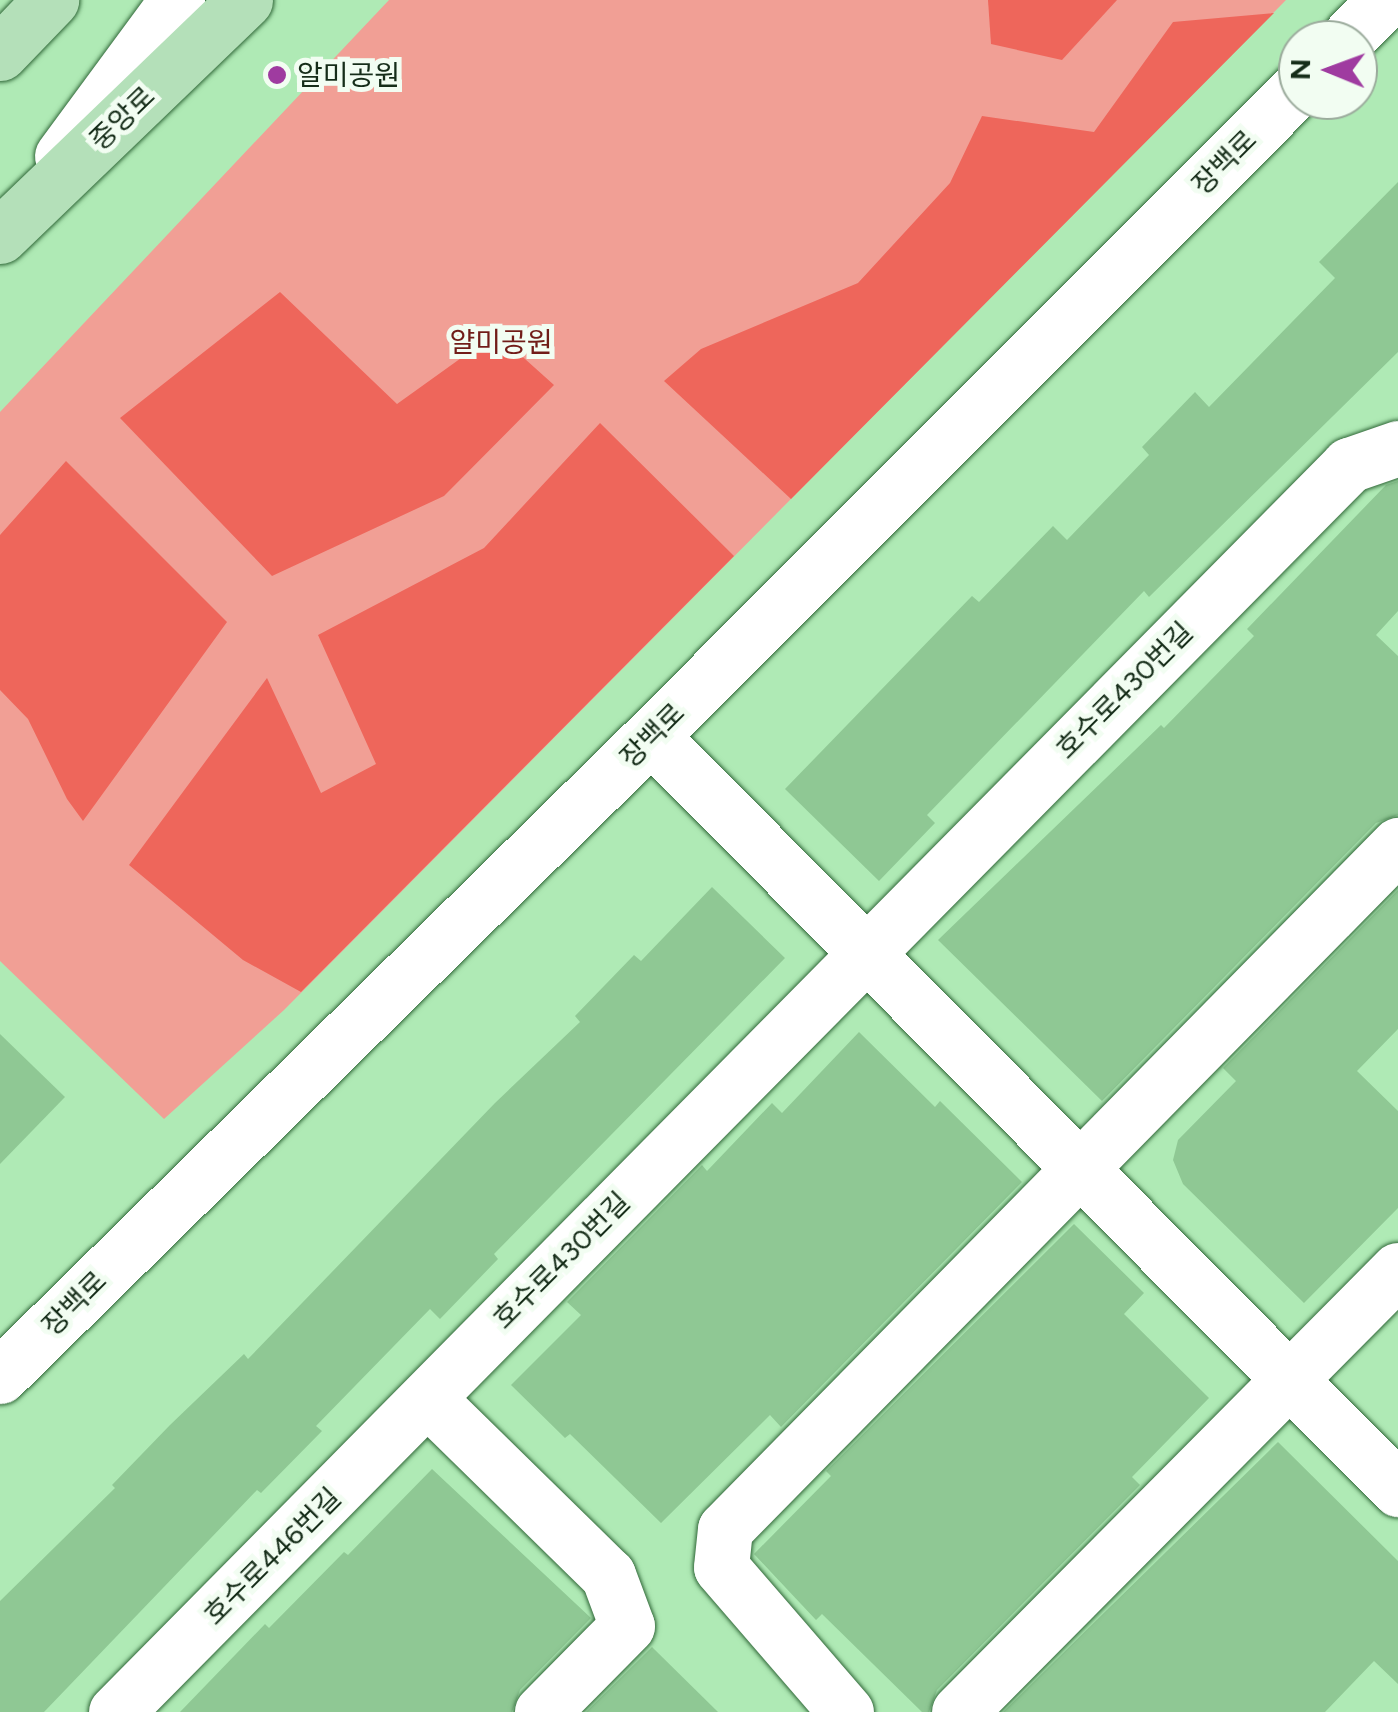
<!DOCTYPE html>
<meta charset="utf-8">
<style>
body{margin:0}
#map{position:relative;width:1398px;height:1712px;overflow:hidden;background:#afeab5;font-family:Figtree,"Noto Sans KR",sans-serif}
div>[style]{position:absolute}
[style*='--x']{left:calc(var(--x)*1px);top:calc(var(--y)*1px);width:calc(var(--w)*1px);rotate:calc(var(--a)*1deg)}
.green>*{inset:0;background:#f19f95}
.forest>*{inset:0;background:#ee665b}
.building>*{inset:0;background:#8fc894}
.roads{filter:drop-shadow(0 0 2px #316839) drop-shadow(0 0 2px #316839)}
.minor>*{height:55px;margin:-27.5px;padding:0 27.5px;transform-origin:27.5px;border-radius:27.5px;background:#fff}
.major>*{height:55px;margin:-27.5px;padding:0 27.5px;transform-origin:27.5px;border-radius:27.5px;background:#b4e0b9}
.dots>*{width:28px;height:28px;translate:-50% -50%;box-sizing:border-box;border:5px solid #f2fdf2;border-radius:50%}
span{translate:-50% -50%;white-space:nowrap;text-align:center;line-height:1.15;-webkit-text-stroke:10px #f2fdf2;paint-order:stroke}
.poi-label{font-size:28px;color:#162d19}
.left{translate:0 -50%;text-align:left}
.street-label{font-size:28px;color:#162d19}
.park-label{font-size:28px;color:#711c18}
.north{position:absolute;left:1278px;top:20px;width:100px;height:100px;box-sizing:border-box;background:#f2fdf2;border:2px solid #9aaa9b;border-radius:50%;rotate:271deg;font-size:28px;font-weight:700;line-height:40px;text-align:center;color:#162d19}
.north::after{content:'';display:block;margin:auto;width:35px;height:45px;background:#9f3ba0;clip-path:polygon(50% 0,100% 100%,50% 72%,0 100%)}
</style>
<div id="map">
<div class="green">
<i style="clip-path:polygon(389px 0,1286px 0,284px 1010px,164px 1119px,0 961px,0 412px)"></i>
</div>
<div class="forest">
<i style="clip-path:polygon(988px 0,1117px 0,1062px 60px,991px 44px)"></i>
<i style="clip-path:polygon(1274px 13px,791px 499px,664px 381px,701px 349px,858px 283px,950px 183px,982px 116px,1094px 132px,1173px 22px)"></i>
<i style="clip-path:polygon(280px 292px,397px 404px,496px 333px,554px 385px,444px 496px,272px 576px,120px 418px)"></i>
<i style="clip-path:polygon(600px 423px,734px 556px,301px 992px,243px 960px,129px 865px,267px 678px,321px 793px,376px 764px,318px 635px,484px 548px)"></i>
<i style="clip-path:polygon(66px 461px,227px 622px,83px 821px,67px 799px,28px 719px,0 690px,0 535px)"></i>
</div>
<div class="building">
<i style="clip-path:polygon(1398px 182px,1398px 352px,1149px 597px,1144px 591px,927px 815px,935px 823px,879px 881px,785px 789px,972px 596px,979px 602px,1053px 526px,1067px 540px,1149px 455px,1142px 447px,1195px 392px,1209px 407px,1335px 278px,1319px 262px)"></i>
<i style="clip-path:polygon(1398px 481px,1398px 611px,1376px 635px,1398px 656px,1398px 815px,1376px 823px,1102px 1101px,938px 940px,1161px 725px,1164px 728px,1254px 636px,1247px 629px,1386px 485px)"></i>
<i style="clip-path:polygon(712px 887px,785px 958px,494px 1254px,498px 1259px,440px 1319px,430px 1309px,316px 1426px,322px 1431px,261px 1493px,257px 1490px,44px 1712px,0 1712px,0 1601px,115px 1488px,112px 1485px,170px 1425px,244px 1354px,248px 1359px,495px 1103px,580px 1022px,575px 1016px,634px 955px,641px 961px)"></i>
<i style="clip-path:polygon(1398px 890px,1398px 1029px,1357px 1071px,1398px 1111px,1398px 1208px,1304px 1303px,1183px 1184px,1173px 1160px,1178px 1140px,1236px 1081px,1223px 1068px)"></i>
<i style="clip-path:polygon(859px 1032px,935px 1107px,940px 1101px,1022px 1182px,781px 1427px,770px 1415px,661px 1523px,570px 1434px,565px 1438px,511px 1385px,581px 1315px,567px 1302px,702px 1165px,707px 1171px,772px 1103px,782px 1113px)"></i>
<i style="clip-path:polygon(0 1034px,65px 1097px,0 1164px)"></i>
<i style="clip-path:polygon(1074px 1224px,1144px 1293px,1124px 1314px,1209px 1398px,1132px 1477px,1140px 1485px,937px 1690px,929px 1712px,922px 1712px,822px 1614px,816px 1620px,754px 1554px,831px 1476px,826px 1471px)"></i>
<i style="clip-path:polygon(1278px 1442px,1398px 1561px,1398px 1684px,1374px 1661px,1325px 1712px,1003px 1712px)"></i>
<i style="clip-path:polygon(432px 1469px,591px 1618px,520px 1690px,512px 1712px,180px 1712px,265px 1624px,269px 1628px,344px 1552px,348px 1555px)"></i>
<i style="clip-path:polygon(652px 1647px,718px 1712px,586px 1712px)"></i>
</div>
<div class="roads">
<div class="minor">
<i style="--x:1346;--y:40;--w:56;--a:-45.7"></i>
<i style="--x:62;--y:156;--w:194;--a:-53.6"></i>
<i style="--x:651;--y:736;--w:1061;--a:45.23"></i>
<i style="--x:0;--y:1376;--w:913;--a:-44.51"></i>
<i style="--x:651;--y:736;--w:916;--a:-45.04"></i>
<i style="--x:428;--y:1399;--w:252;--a:44.4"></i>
<i style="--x:608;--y:1575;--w:54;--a:69.6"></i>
<i style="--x:627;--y:1626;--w:121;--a:134.7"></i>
<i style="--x:116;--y:1712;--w:1754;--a:-45.32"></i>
<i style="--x:1349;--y:465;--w:52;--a:-19.1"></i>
<i style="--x:846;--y:1712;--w:191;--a:-130.8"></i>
<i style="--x:721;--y:1567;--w:38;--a:-84"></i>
<i style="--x:725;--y:1529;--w:960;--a:-45.46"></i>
<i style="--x:959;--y:1712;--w:623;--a:-45.2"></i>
</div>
<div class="major">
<i style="--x:0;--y:53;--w:74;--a:-46.1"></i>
<i style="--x:0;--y:236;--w:340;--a:-43.9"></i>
</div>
</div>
<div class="dots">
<i style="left:277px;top:75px;background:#9f3ba0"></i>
</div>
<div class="poi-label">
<span class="left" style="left:297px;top:75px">알미공원</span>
</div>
<div class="street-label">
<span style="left:122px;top:118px;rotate:-44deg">중앙로</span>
<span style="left:1224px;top:162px;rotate:-45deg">장백로</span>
<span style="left:1124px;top:690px;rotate:-45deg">호수로430번길</span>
<span style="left:652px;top:735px;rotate:-45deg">장백로</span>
<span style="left:561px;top:1260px;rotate:-45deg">호수로430번길</span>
<span style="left:74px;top:1303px;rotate:-45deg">장백로</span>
<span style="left:272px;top:1556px;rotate:-45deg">호수로446번길</span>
</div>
<div class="park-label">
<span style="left:501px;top:342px">얄미공원</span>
</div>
<div class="north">N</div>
</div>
